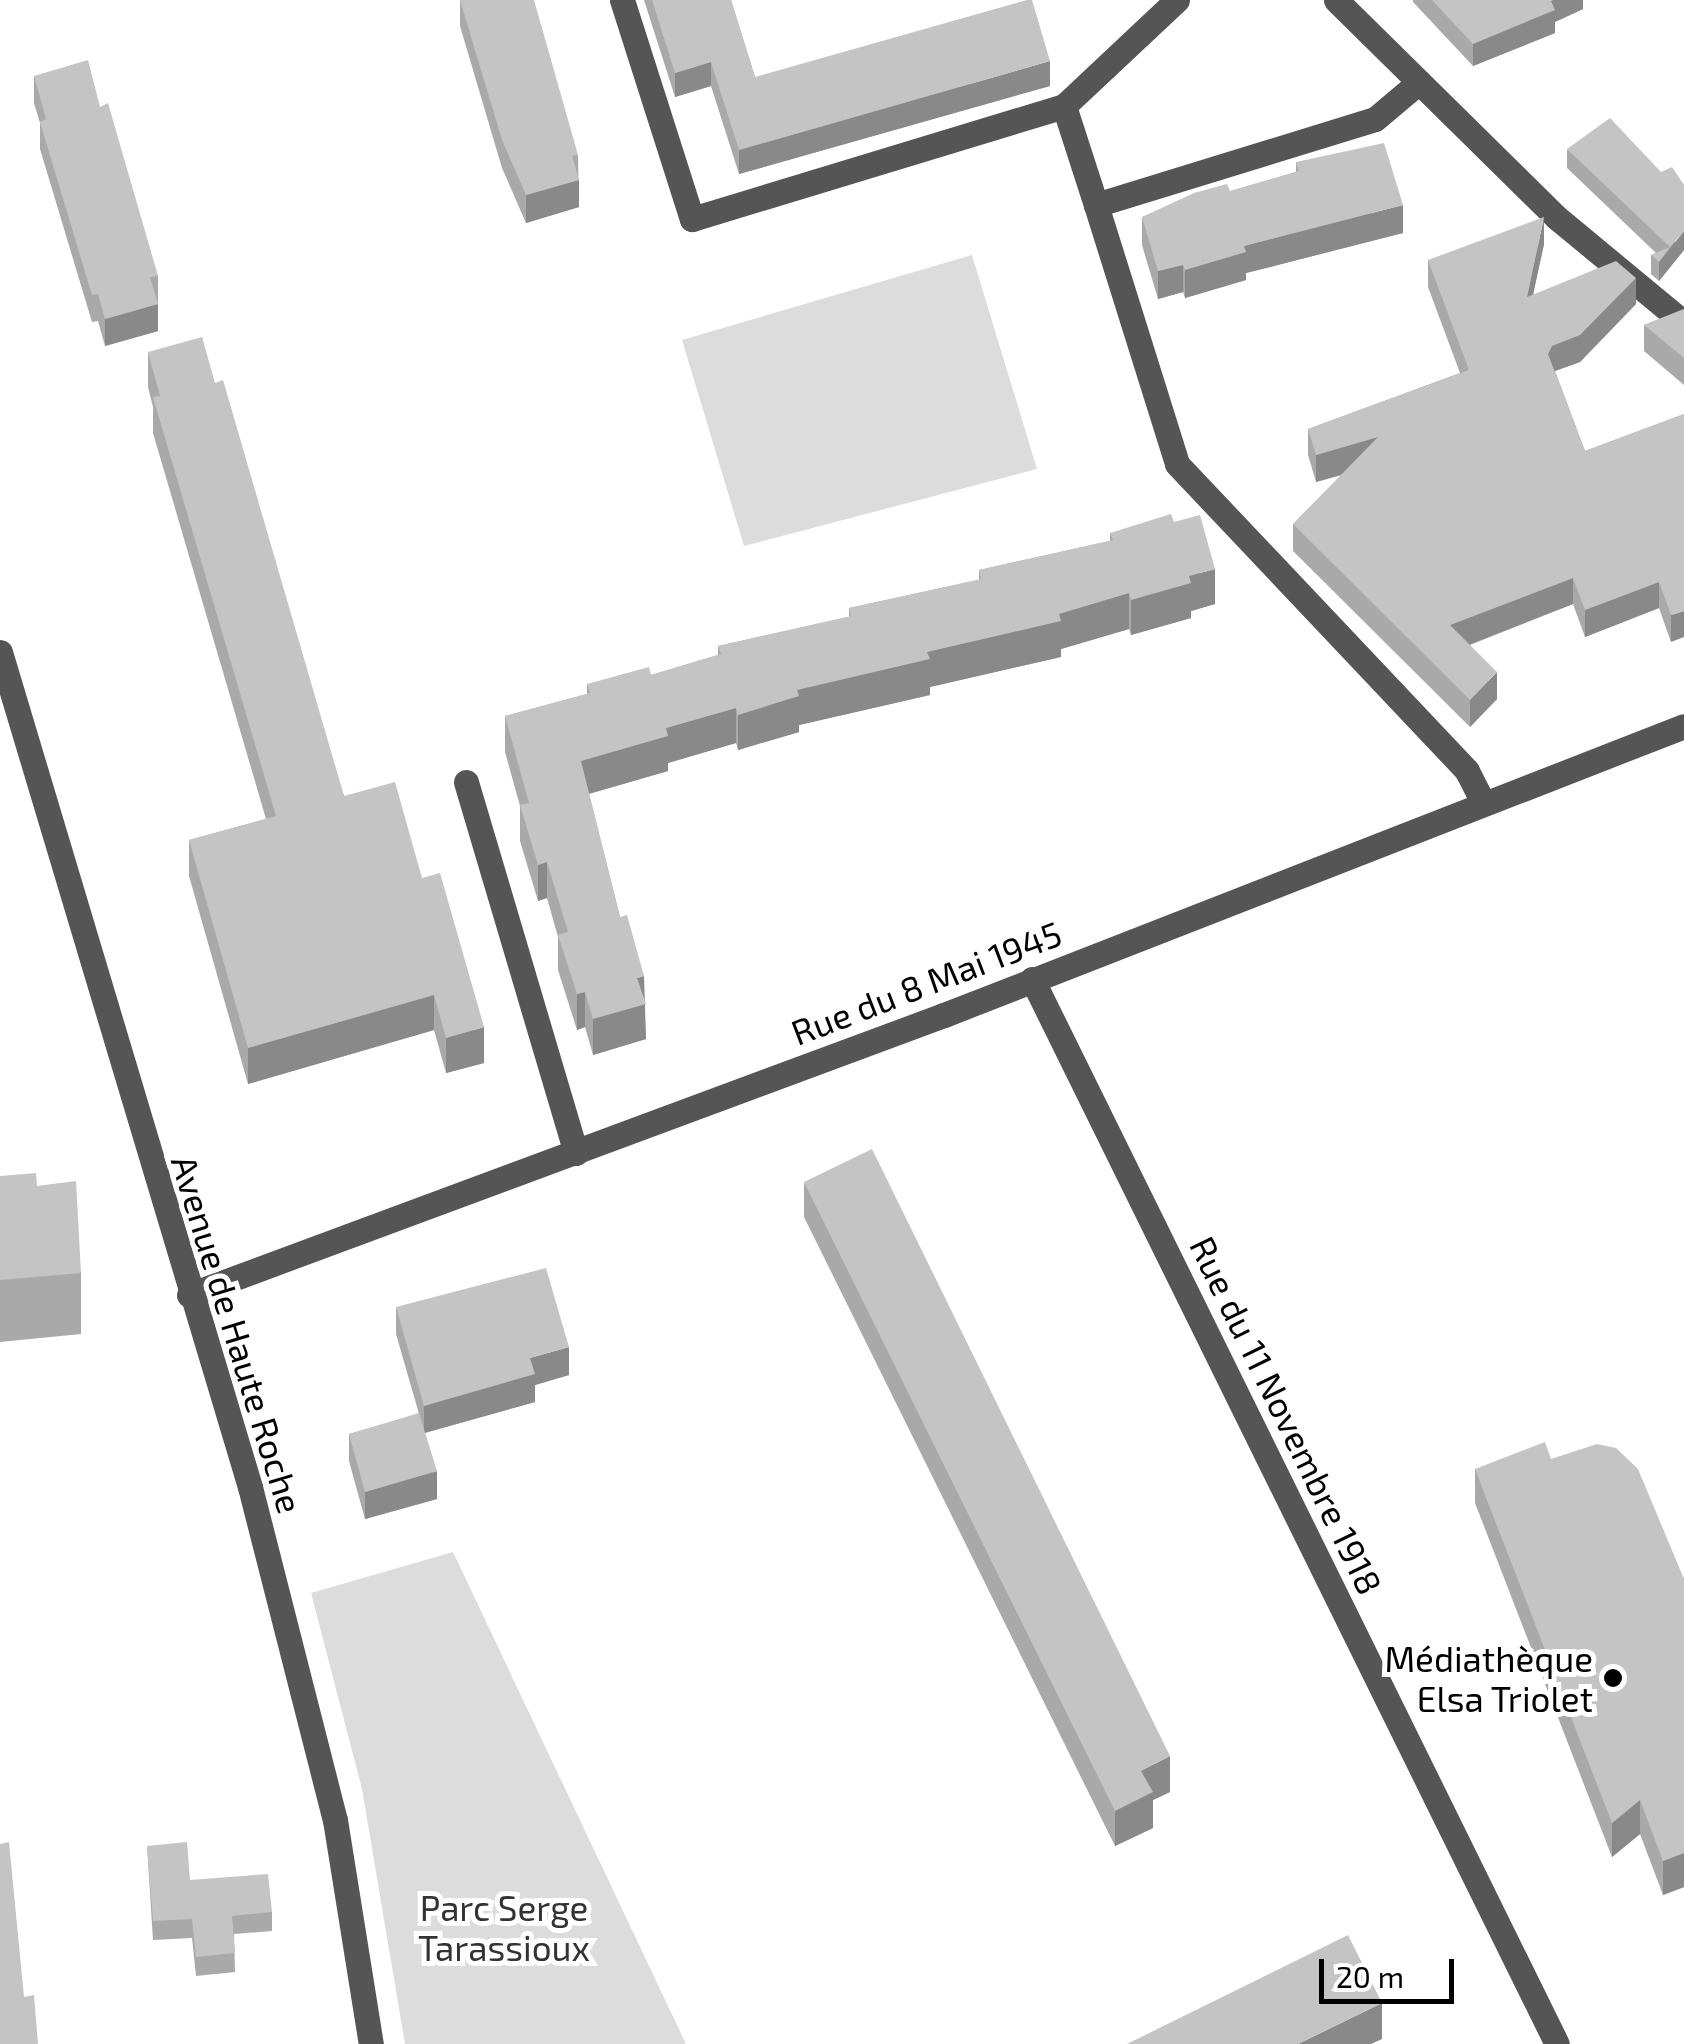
<!DOCTYPE html>
<meta charset="utf-8">
<style>
body{margin:0}
#map{position:relative;width:1684px;height:2044px;overflow:hidden;background:#fff;font-family:"Exo 2",sans-serif}
div>[style]{position:absolute}
[style*='--x']{left:calc(var(--x)*1px);top:calc(var(--y)*1px);width:calc(var(--w)*1px);rotate:calc(var(--a)*1deg)}
.green>*{inset:0;background:#dcdcdc}
.minor>*{height:25px;margin:-12.5px;padding:0 12.5px;transform-origin:12.5px;border-radius:12.5px;background:#555}
.wall>*{inset:0;background:#a9a9a9}
.shaded-wall>*{inset:0;background:#898989}
.building>*{inset:0;background:#c4c4c4}
.dots>*{width:28px;height:28px;translate:-50% -50%;box-sizing:border-box;border:5px solid #fff;border-radius:50%}
span{translate:-50% -50%;white-space:nowrap;text-align:center;line-height:1.15;-webkit-text-stroke:10px #fff;paint-order:stroke}
.street-label{font-size:35px;color:#000}
.poi-label{font-size:35px;color:#000}
.right{translate:-100% -50%;text-align:right}
.park-label{font-size:35px;color:#333}
.scale{position:absolute;left:1319px;top:1959px;width:135px;height:45px;box-sizing:border-box;border:5px solid #000;border-top:0;padding-left:12px;font-size:30px;line-height:35px;white-space:nowrap;color:#000;-webkit-text-stroke:8px #fff;paint-order:stroke}
</style>
<div id="map">
<div class="green">
<i style="clip-path:polygon(972px 255px,1037px 469px,744px 546px,682px 340px)"></i>
<i style="clip-path:polygon(453px 1552px,686px 2044px,405px 2044px,362px 1789px,311px 1593px)"></i>
</div>
<div class="minor">
<i style="--x:622;--y:0;--w:230;--a:72.3"></i>
<i style="--x:692;--y:219;--w:389;--a:-16.9"></i>
<i style="--x:1064;--y:106;--w:155;--a:-43.2"></i>
<i style="--x:1336;--y:0;--w:309;--a:44.6"></i>
<i style="--x:1556;--y:217;--w:166;--a:39.6"></i>
<i style="--x:1419;--y:82;--w:57;--a:139.9"></i>
<i style="--x:1375;--y:119;--w:292;--a:162.9"></i>
<i style="--x:1096;--y:205;--w:271;--a:72.6"></i>
<i style="--x:1177;--y:464;--w:422;--a:46.6"></i>
<i style="--x:1467;--y:771;--w:35;--a:63"></i>
<i style="--x:1064;--y:106;--w:104;--a:72.1"></i>
<i style="--x:0;--y:652;--w:872;--a:73.33"></i>
<i style="--x:250;--y:1487;--w:344;--a:75.7"></i>
<i style="--x:335;--y:1820;--w:227;--a:80.9"></i>
<i style="--x:466;--y:782;--w:387;--a:73.5"></i>
<i style="--x:1032;--y:979;--w:1187;--a:63.76"></i>
<i style="--x:189;--y:1295;--w:805;--a:-20.35"></i>
<i style="--x:944;--y:1015;--w:794;--a:-21.33"></i>
</div>
<div class="wall">
<i style="clip-path:polygon(460px 0,578px 155px,579px 207px,526px 223px,502px 168px,460px 26px)"></i>
<i style="clip-path:polygon(644px 0,731px 0,755px 77px,1050px 86px,739px 174px,711px 86px,675px 97px)"></i>
<i style="clip-path:polygon(1413px 0,1583px 0,1583px 9px,1555px 22px,1555px 33px,1473px 66px,1413px 2px)"></i>
<i style="clip-path:polygon(34px 76px,100px 107px,158px 276px,158px 331px,105px 346px,98px 321px,92px 322px,40px 149px,40px 123px,34px 103px)"></i>
<i style="clip-path:polygon(1567px 149px,1684px 250px,1659px 281px,1651px 274px,1651px 255px,1656px 253px,1567px 168px)"></i>
<i style="clip-path:polygon(1296px 162px,1403px 233px,1246px 273px,1246px 280px,1185px 298px,1183px 292px,1158px 299px,1142px 245px,1142px 217px,1296px 172px)"></i>
<i style="clip-path:polygon(1544px 244px,1533px 294px,1636px 304px,1580px 362px,1555px 371px,1585px 451px,1684px 414px,1671px 642px,1659px 608px,1585px 637px,1573px 604px,1470px 645px,1497px 699px,1470px 727px,1293px 551px,1293px 524px,1342px 475px,1316px 482px,1308px 455px,1308px 429px,1460px 373px,1428px 287px,1428px 260px)"></i>
<i style="clip-path:polygon(1684px 309px,1684px 385px,1644px 351px,1644px 325px)"></i>
<i style="clip-path:polygon(148px 352px,215px 383px,344px 796px,422px 878px,484px 1063px,446px 1073px,434px 1030px,248px 1084px,189px 876px,189px 840px,266px 819px,153px 433px,153px 407px,148px 387px)"></i>
<i style="clip-path:polygon(1174px 522px,1215px 604px,1191px 611px,1191px 618px,1131px 635px,1129px 629px,1061px 649px,1061px 657px,930px 687px,930px 695px,799px 725px,799px 732px,738px 750px,736px 743px,668px 763px,668px 771px,589px 794px,620px 917px,644px 999px,646px 1039px,593px 1055px,585px 1027px,577px 1030px,558px 970px,558px 937px,547px 898px,538px 901px,520px 841px,520px 806px,505px 752px,505px 716px,587px 694px,587px 684px,651px 675px,718px 655px,718px 646px,849px 617px,849px 608px,979px 580px,979px 570px,1110px 541px,1110px 533px)"></i>
<i style="clip-path:polygon(0 1176px,37px 1186px,81px 1273px,81px 1334px,0 1342px)"></i>
<i style="clip-path:polygon(804px 1182px,1170px 1792px,1153px 1800px,1153px 1828px,1115px 1846px,804px 1217px)"></i>
<i style="clip-path:polygon(396px 1307px,569px 1375px,535px 1385px,535px 1402px,425px 1433px,437px 1499px,365px 1519px,349px 1461px,349px 1434px,419px 1414px,396px 1334px)"></i>
<i style="clip-path:polygon(1551px 1459px,1684px 1579px,1684px 1887px,1663px 1895px,1640px 1834px,1612px 1857px,1475px 1503px,1475px 1469px)"></i>
<i style="clip-path:polygon(147px 1846px,190px 1880px,272px 1912px,272px 1931px,234px 1934px,235px 1972px,196px 1976px,192px 1938px,153px 1940px)"></i>
</div>
<div class="shaded-wall">
<i style="clip-path:polygon(1553px 0,1583px 0,1583px 9px,1555px 22px,1555px 33px,1473px 66px,1473px 44px)"></i>
<i style="clip-path:polygon(1050px 61px,1050px 86px,739px 174px,739px 150px)"></i>
<i style="clip-path:polygon(711px 62px,711px 86px,675px 97px,675px 73px)"></i>
<i style="clip-path:polygon(579px 180px,579px 207px,526px 223px,526px 195px)"></i>
<i style="clip-path:polygon(1403px 205px,1403px 233px,1246px 273px,1246px 280px,1185px 298px,1185px 270px,1244px 246px)"></i>
<i style="clip-path:polygon(1544px 217px,1544px 244px,1527px 323px,1527px 297px)"></i>
<i style="clip-path:polygon(1684px 231px,1684px 250px,1659px 281px,1659px 262px)"></i>
<i style="clip-path:polygon(1183px 265px,1183px 292px,1158px 299px,1158px 271px)"></i>
<i style="clip-path:polygon(1636px 278px,1636px 304px,1580px 362px,1552px 372px,1548px 354px,1552px 346px)"></i>
<i style="clip-path:polygon(158px 304px,158px 331px,105px 346px,105px 319px)"></i>
<i style="clip-path:polygon(1378px 437px,1378px 464px,1316px 482px,1316px 455px)"></i>
<i style="clip-path:polygon(1215px 569px,1215px 604px,1191px 611px,1191px 618px,1131px 635px,1131px 600px,1189px 576px)"></i>
<i style="clip-path:polygon(1573px 578px,1573px 604px,1450px 652px,1450px 625px)"></i>
<i style="clip-path:polygon(1659px 582px,1659px 608px,1585px 637px,1585px 610px)"></i>
<i style="clip-path:polygon(1129px 593px,1129px 629px,1061px 649px,1061px 657px,930px 687px,930px 695px,799px 725px,799px 732px,738px 750px,738px 715px,797px 690px)"></i>
<i style="clip-path:polygon(1684px 611px,1684px 637px,1671px 642px,1671px 615px)"></i>
<i style="clip-path:polygon(1497px 672px,1497px 699px,1470px 727px,1470px 700px)"></i>
<i style="clip-path:polygon(736px 708px,736px 743px,668px 763px,668px 771px,581px 796px,581px 761px,666px 728px)"></i>
<i style="clip-path:polygon(547px 862px,547px 898px,538px 901px,538px 865px)"></i>
<i style="clip-path:polygon(644px 976px,646px 1039px,593px 1055px,593px 1019px,637px 978px)"></i>
<i style="clip-path:polygon(585px 992px,585px 1027px,577px 1030px,577px 994px)"></i>
<i style="clip-path:polygon(434px 995px,434px 1030px,248px 1084px,248px 1048px)"></i>
<i style="clip-path:polygon(484px 1027px,484px 1063px,446px 1073px,446px 1038px)"></i>
<i style="clip-path:polygon(569px 1347px,569px 1375px,535px 1385px,535px 1402px,424px 1433px,424px 1406px,530px 1358px)"></i>
<i style="clip-path:polygon(437px 1471px,437px 1499px,365px 1519px,365px 1492px)"></i>
<i style="clip-path:polygon(1170px 1756px,1170px 1792px,1153px 1800px,1153px 1828px,1115px 1846px,1115px 1811px,1141px 1771px)"></i>
<i style="clip-path:polygon(1640px 1800px,1640px 1834px,1612px 1857px,1612px 1823px)"></i>
<i style="clip-path:polygon(1684px 1853px,1684px 1887px,1663px 1895px,1663px 1861px)"></i>
<i style="clip-path:polygon(1382px 2003px,1382px 2039px,1371px 2044px,1298px 2044px)"></i>
</div>
<div class="building">
<i style="clip-path:polygon(460px 0,534px 0,578px 155px,572px 156px,579px 180px,526px 195px,502px 140px)"></i>
<i style="clip-path:polygon(652px 0,731px 0,755px 77px,1027px 0,1032px 0,1050px 61px,739px 150px,711px 62px,675px 73px)"></i>
<i style="clip-path:polygon(1432px 0,1553px 0,1551px 1px,1555px 10px,1473px 44px)"></i>
<i style="clip-path:polygon(88px 60px,100px 107px,108px 103px,158px 276px,150px 277px,158px 304px,105px 319px,98px 294px,92px 295px,40px 122px,46px 119px,34px 76px)"></i>
<i style="clip-path:polygon(1610px 118px,1661px 172px,1672px 167px,1684px 185px,1684px 231px,1670px 247px,1567px 149px)"></i>
<i style="clip-path:polygon(1384px 143px,1403px 205px,1244px 246px,1246px 252px,1185px 270px,1183px 265px,1158px 271px,1142px 217px,1194px 193px,1227px 184px,1230px 191px,1299px 171px,1296px 162px)"></i>
<i style="clip-path:polygon(1544px 217px,1527px 297px,1616px 261px,1636px 278px,1580px 335px,1552px 346px,1548px 354px,1585px 451px,1684px 414px,1684px 611px,1671px 615px,1659px 582px,1585px 610px,1573px 578px,1450px 625px,1497px 672px,1470px 700px,1293px 524px,1378px 437px,1316px 455px,1308px 429px,1469px 370px,1428px 260px)"></i>
<i style="clip-path:polygon(1670px 247px,1659px 262px,1651px 255px)"></i>
<i style="clip-path:polygon(1684px 309px,1684px 358px,1644px 325px)"></i>
<i style="clip-path:polygon(202px 337px,215px 383px,223px 380px,344px 796px,395px 782px,422px 878px,440px 873px,484px 1027px,446px 1038px,434px 995px,248px 1048px,189px 840px,276px 816px,153px 397px,160px 396px,148px 352px)"></i>
<i style="clip-path:polygon(1171px 514px,1174px 522px,1200px 515px,1215px 569px,1189px 576px,1191px 583px,1131px 600px,1129px 593px,1059px 614px,1061px 621px,927px 652px,930px 659px,797px 690px,799px 696px,738px 715px,736px 708px,666px 728px,668px 736px,581px 761px,620px 917px,627px 915px,644px 976px,637px 978px,646px 1004px,593px 1019px,585px 992px,577px 994px,558px 935px,568px 932px,547px 862px,538px 865px,520px 805px,529px 803px,505px 716px,590px 693px,587px 684px,649px 667px,651px 675px,721px 654px,718px 646px,851px 616px,849px 608px,981px 579px,979px 570px,1113px 540px,1110px 533px)"></i>
<i style="clip-path:polygon(872px 1149px,1170px 1756px,1141px 1771px,1153px 1792px,1115px 1811px,804px 1182px)"></i>
<i style="clip-path:polygon(36px 1173px,37px 1186px,76px 1181px,81px 1273px,0 1280px,0 1176px)"></i>
<i style="clip-path:polygon(546px 1268px,569px 1347px,530px 1358px,535px 1374px,424px 1406px,396px 1307px)"></i>
<i style="clip-path:polygon(419px 1413px,437px 1471px,365px 1492px,349px 1434px)"></i>
<i style="clip-path:polygon(1545px 1442px,1551px 1459px,1597px 1444px,1616px 1448px,1638px 1469px,1684px 1579px,1684px 1853px,1663px 1861px,1640px 1800px,1612px 1823px,1475px 1469px)"></i>
<i style="clip-path:polygon(9px 1842px,24px 1997px,34px 1995px,38px 2044px,0 2044px,0 1844px)"></i>
<i style="clip-path:polygon(187px 1842px,190px 1880px,268px 1874px,272px 1912px,232px 1916px,235px 1953px,196px 1957px,192px 1919px,153px 1921px,147px 1846px)"></i>
<i style="clip-path:polygon(1348px 1935px,1382px 2003px,1298px 2044px,1127px 2044px)"></i>
</div>
<div class="dots">
<i style="left:1613px;top:1678px;background:#000"></i>
</div>
<div class="street-label">
<span style="left:926px;top:982px;rotate:-21deg">Rue du 8 Mai 1945</span>
<span style="left:238px;top:1334px;rotate:73deg">Avenue de Haute Roche</span>
<span style="left:1287px;top:1415px;rotate:64deg">Rue du 11 Novembre 1918</span>
</div>
<div class="poi-label">
<span class="right" style="left:1593px;top:1678px">Médiathèque<br>Elsa Triolet</span>
</div>
<div class="park-label">
<span style="left:504px;top:1927px">Parc Serge<br>Tarassioux</span>
</div>
<div class="scale">20 m</div>
</div>
